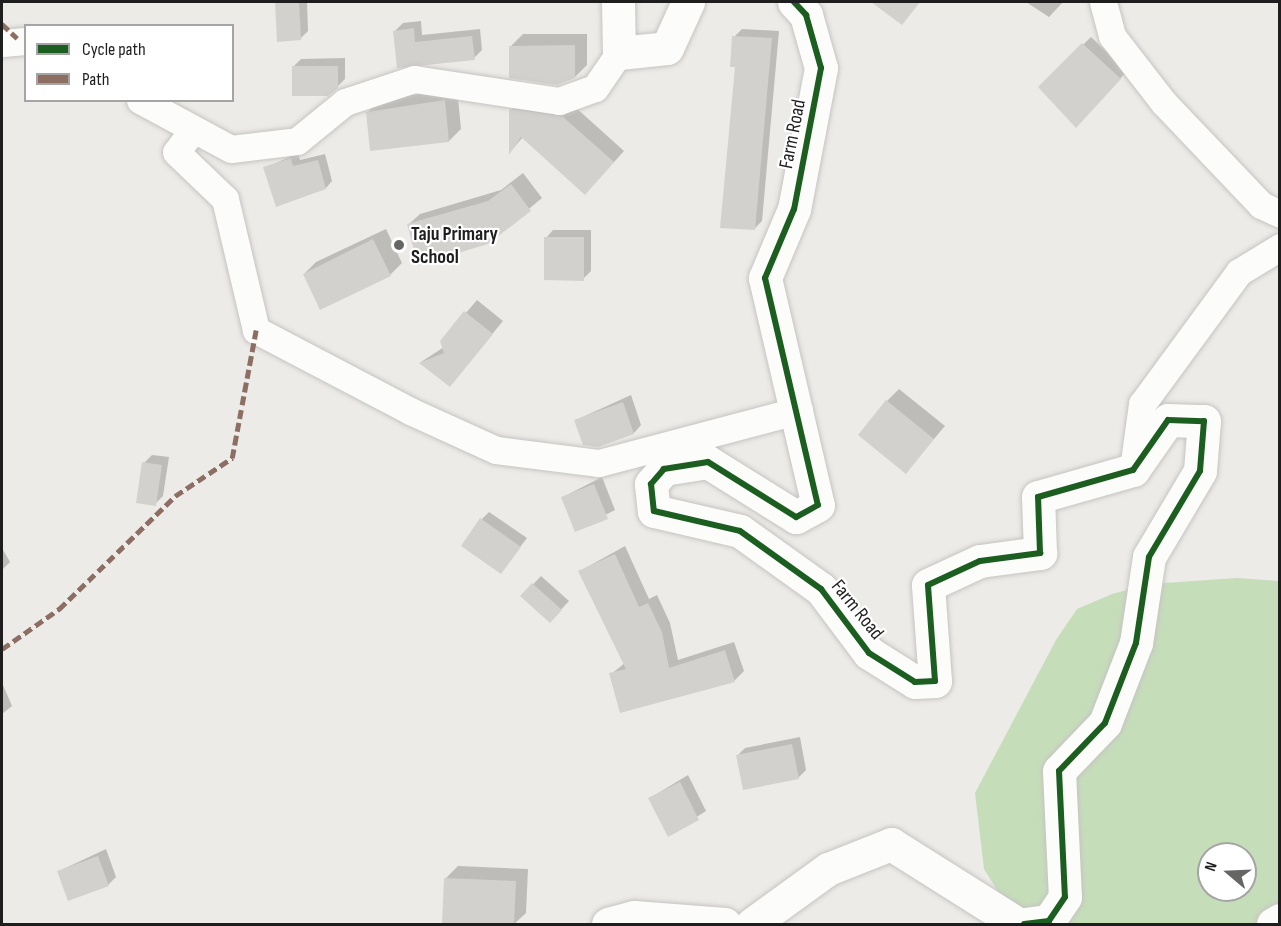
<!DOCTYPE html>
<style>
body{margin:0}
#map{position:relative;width:1281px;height:926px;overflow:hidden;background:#edebe7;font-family:"Sofia Sans Condensed",sans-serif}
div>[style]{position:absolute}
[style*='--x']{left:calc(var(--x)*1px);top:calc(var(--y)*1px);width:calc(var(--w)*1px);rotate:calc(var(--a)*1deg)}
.forest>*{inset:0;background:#c6ddba}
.shadow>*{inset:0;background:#0003}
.building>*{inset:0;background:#d3d1ce}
.roads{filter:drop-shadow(0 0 2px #c5c4c3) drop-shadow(0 0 2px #c5c4c3)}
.minor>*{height:27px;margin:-13.5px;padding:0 13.5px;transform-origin:13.5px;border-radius:13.5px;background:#fcfcfb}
.tertiary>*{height:33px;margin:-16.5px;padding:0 16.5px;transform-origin:16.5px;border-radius:16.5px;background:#fcfcfb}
.quiet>*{height:4.5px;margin-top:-2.25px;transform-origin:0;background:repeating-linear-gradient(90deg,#8d6e63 0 9px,transparent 0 13.5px)}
.cycleway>*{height:6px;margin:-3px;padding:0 3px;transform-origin:3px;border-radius:3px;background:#1b5e20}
.dots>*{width:16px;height:16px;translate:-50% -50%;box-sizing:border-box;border:3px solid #fff;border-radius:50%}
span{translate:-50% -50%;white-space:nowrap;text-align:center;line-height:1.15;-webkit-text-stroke:4.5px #fff;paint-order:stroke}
.street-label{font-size:20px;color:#1e1e1e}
.poi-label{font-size:20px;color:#1e1e1e;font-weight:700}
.left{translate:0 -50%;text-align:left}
.frame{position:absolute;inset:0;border:3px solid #1e1e1e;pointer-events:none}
.legend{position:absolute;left:24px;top:24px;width:210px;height:78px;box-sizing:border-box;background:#fff;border:2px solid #a5a5a5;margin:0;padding:8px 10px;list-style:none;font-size:18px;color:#1e1e1e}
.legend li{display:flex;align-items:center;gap:12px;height:30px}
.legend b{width:30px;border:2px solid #a5a5a5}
.north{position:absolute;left:1197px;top:842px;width:60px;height:60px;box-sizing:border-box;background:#fff;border:2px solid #a5a5a5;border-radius:50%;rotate:289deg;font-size:16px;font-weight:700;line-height:24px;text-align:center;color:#1e1e1e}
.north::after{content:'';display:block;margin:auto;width:21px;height:27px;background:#666664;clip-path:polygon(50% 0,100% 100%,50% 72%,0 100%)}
</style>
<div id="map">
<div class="forest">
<i style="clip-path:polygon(evenodd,1237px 578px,1279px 581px,1279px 924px,1018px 924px,984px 869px,975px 793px,1056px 640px,1077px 609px,1112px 594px,1150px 584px,1237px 578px,1209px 854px,1245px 854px,1245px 890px,1209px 890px,1209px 854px)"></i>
</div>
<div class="shadow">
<i style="clip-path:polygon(277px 2px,307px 2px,308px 31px,300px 39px,279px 40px)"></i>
<i style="clip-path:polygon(874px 2px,920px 2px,901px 23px)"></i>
<i style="clip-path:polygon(1026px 2px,1063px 2px,1049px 17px)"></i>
<i style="clip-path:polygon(421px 21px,422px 35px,480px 29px,482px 50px,474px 58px,399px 66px,395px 31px,403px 23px)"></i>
<i style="clip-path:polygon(742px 29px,779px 31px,762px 221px,754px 229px,734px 37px)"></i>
<i style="clip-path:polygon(523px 34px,587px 34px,587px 65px,575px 77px,511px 46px)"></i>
<i style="clip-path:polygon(1091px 37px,1127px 71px,1084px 118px,1040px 87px)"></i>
<i style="clip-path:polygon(345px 58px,345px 79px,337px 87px,293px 67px,301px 59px)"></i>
<i style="clip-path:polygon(457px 88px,461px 129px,449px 141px,368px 112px,380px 100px)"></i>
<i style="clip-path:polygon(522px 99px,574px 106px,624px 151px,596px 182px,523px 137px,511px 151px,511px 110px)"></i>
<i style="clip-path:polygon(298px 153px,300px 160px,325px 154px,332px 181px,326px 188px,265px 168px)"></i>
<i style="clip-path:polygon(523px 173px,542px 198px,488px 243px,408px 225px,420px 214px,501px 190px)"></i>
<i style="clip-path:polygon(386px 229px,402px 263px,390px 275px,304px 274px,316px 262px)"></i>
<i style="clip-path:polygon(553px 230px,591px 230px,591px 271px,583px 279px,546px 238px)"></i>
<i style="clip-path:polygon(477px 300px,503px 321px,450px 385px,421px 362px,444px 347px,442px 341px)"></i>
<i style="clip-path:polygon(899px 389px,945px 426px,906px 472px,887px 401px)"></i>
<i style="clip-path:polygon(631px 395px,641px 425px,634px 433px,598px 445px,576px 420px)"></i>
<i style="clip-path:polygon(152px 455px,169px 457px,163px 496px,155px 504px,144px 463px)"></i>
<i style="clip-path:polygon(602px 477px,615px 510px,576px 530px,563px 497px)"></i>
<i style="clip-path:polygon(489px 512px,527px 538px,501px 572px,482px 519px)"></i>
<i style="clip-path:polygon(625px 546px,649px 599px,657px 595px,670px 623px,678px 660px,734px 642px,744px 671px,734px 681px,611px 674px,625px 663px,580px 571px)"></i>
<i style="clip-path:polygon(2px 548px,10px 562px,2px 570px)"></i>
<i style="clip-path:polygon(541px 576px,569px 601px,558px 613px,522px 596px)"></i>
<i style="clip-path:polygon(3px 685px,12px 706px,2px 714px,2px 685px)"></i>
<i style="clip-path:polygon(800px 737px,806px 770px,798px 778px,737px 756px,745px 748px)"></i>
<i style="clip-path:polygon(688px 775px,706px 811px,668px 835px,650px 798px)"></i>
<i style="clip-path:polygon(106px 849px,116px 877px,108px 885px,59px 871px)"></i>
<i style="clip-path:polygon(458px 866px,528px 869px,526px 913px,514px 924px,444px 922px,446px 878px)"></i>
</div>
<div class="building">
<i style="clip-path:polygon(275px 2px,299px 2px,301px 40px,277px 42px)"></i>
<i style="clip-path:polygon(871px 2px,920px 2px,902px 25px)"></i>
<i style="clip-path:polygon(414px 28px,415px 42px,472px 36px,475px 60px,397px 68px,393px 31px)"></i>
<i style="clip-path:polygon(732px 36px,772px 38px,755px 230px,720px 228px,735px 67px,730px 67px)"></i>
<i style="clip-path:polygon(1082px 43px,1121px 79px,1076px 128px,1038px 87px)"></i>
<i style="clip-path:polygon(575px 45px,575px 78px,557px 85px,509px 78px,509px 46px)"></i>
<i style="clip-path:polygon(292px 66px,338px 66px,338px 88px,328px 96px,292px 96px)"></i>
<i style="clip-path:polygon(445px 100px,449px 142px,370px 151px,366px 112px)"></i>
<i style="clip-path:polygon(509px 109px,562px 116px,614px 162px,585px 195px,521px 137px,509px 155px)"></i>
<i style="clip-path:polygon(291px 158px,293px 166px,318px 160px,326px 189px,276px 207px,263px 167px)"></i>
<i style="clip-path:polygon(511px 184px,531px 211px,488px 244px,418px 265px,407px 224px,488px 201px)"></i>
<i style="clip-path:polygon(544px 237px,584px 237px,584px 281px,544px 280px)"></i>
<i style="clip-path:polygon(373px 239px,391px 276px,320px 310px,303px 274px)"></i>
<i style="clip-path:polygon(464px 311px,493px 334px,450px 387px,419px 363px,444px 353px,440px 341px)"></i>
<i style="clip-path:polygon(886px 400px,934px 439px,906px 474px,858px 435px)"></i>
<i style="clip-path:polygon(623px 402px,634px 434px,598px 447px,583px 445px,574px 420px)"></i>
<i style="clip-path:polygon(142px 462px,162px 465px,156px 506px,136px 503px)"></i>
<i style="clip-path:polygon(594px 484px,608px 519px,575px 532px,561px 497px)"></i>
<i style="clip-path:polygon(480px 518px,521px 547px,501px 574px,461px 546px)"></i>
<i style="clip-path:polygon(615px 554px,639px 607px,648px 603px,662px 632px,669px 668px,725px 650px,735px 682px,620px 713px,609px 673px,626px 669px,578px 571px)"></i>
<i style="clip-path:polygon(532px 583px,562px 610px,550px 623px,520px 596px)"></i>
<i style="clip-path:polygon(792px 744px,799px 779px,743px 790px,736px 755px)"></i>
<i style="clip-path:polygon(680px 782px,699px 820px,668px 837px,648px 798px)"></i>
<i style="clip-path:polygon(98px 856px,109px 886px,68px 901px,57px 871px)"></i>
<i style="clip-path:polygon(444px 878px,516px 881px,514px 924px,442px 923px)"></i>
</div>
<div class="roads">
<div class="minor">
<i style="--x:1103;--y:2;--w:35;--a:75"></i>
<i style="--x:1112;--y:36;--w:85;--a:52.2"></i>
<i style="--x:1164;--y:103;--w:141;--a:46.4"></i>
<i style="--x:1261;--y:205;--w:21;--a:25"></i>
<i style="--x:2;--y:43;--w:24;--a:-5"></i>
<i style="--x:140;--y:100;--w:103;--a:28.3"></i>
<i style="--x:231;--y:149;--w:66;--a:-6.9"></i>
<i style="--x:297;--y:141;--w:62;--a:-39.1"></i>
<i style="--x:345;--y:102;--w:73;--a:-18.4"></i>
<i style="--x:414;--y:79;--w:147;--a:8.6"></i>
<i style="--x:559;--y:101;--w:38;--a:-20"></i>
<i style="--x:595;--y:88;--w:42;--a:-55.6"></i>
<i style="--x:192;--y:131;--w:26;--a:127"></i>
<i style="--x:176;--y:152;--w:68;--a:43.8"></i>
<i style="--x:225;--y:199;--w:135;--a:76.7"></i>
<i style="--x:256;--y:330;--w:174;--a:27.7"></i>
<i style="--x:410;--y:411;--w:94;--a:24.4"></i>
<i style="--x:496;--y:450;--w:104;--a:7.2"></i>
<i style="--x:599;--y:463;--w:207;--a:-14.8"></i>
<i style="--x:1133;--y:469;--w:66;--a:-82.1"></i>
<i style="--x:1142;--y:404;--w:164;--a:-53.7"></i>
<i style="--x:1239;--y:272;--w:48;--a:-31.4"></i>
</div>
<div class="tertiary">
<i style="--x:618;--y:2;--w:51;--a:88.9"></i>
<i style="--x:619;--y:53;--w:48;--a:-5.9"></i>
<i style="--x:667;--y:48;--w:51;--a:-65.5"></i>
<i style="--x:794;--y:2;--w:18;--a:47"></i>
<i style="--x:806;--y:15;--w:55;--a:74.2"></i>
<i style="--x:821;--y:68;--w:144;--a:100.8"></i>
<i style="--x:794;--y:209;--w:75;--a:112.8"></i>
<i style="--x:765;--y:278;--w:233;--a:76.9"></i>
<i style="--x:818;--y:505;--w:25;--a:151"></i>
<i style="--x:796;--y:517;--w:104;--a:-148"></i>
<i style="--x:708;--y:462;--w:45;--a:171"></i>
<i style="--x:664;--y:469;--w:20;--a:131"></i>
<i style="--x:651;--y:484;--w:27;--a:84"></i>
<i style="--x:654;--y:511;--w:88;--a:13.1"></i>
<i style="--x:740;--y:531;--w:100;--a:35.6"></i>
<i style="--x:821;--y:589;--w:80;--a:53.1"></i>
<i style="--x:869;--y:653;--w:54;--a:32.2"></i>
<i style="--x:915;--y:682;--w:20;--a:-3"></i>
<i style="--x:935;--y:681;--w:96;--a:-94.2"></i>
<i style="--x:928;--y:585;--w:57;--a:-24.8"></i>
<i style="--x:980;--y:561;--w:61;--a:-7.6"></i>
<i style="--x:1040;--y:553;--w:56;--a:-92"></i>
<i style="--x:1038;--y:497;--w:99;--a:-15.9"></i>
<i style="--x:1133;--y:470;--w:61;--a:-55"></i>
<i style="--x:1168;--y:420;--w:36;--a:2"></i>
<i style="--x:1204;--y:421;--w:50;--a:94.6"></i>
<i style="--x:1200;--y:471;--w:100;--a:120.7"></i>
<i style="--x:1149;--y:557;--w:87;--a:98.6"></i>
<i style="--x:1136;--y:643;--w:86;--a:111.2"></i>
<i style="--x:1105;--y:723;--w:66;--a:133.8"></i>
<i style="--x:1059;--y:771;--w:126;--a:87.3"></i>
<i style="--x:1065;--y:897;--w:29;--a:124"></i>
<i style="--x:1049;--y:921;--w:25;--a:173"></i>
<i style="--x:608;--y:924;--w:27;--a:-15"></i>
<i style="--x:634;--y:917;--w:91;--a:4.4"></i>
<i style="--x:752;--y:924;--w:94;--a:-35.9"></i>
<i style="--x:828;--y:869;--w:68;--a:-21.6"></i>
<i style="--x:891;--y:844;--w:150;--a:32.2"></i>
<i style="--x:1273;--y:924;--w:8;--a:-30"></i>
</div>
</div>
<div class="quiet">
<i style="--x:2;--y:24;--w:21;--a:43"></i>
<i style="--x:2;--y:649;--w:70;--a:-35.1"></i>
<i style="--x:59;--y:609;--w:162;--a:-44.2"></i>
<i style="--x:175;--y:496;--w:69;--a:-33.7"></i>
<i style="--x:232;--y:458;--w:130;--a:-79.4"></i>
</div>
<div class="cycleway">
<i style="--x:794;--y:2;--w:18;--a:47"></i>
<i style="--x:806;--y:15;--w:55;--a:74.2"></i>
<i style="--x:821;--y:68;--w:144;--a:100.8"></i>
<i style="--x:794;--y:209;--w:75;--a:112.8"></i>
<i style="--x:765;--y:278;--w:233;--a:76.9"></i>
<i style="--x:818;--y:505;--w:25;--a:151"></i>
<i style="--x:796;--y:517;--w:104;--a:-148"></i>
<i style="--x:708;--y:462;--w:45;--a:171"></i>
<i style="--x:664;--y:469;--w:20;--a:131"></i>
<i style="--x:651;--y:484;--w:27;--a:84"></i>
<i style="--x:654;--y:511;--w:88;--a:13.1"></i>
<i style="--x:740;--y:531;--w:100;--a:35.6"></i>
<i style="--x:821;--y:589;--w:80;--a:53.1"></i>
<i style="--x:869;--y:653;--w:54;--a:32.2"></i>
<i style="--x:915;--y:682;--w:20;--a:-3"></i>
<i style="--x:935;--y:681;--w:96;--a:-94.2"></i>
<i style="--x:928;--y:585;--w:57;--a:-24.8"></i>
<i style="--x:980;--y:561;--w:61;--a:-7.6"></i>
<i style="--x:1040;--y:553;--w:56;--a:-92"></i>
<i style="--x:1038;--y:497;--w:99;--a:-15.9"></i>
<i style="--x:1133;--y:470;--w:61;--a:-55"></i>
<i style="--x:1168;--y:420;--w:36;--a:2"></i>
<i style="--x:1204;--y:421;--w:50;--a:94.6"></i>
<i style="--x:1200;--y:471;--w:100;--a:120.7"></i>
<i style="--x:1149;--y:557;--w:87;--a:98.6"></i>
<i style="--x:1136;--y:643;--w:86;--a:111.2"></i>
<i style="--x:1105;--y:723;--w:66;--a:133.8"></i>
<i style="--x:1059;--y:771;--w:126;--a:87.3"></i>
<i style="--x:1065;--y:897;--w:29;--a:124"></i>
<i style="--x:1049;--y:921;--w:25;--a:173"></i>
</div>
<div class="dots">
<i style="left:399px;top:245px;background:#666664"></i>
</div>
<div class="street-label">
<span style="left:793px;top:134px;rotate:-79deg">Farm Road</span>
<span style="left:857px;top:610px;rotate:51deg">Farm Road</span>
</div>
<div class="poi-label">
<span class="left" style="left:411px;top:246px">Taju Primary<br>School</span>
</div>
<div class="frame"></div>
<ul class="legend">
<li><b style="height:8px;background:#1b5e20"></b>Cycle path</li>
<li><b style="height:8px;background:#8d6e63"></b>Path</li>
</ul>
<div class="north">N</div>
</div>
